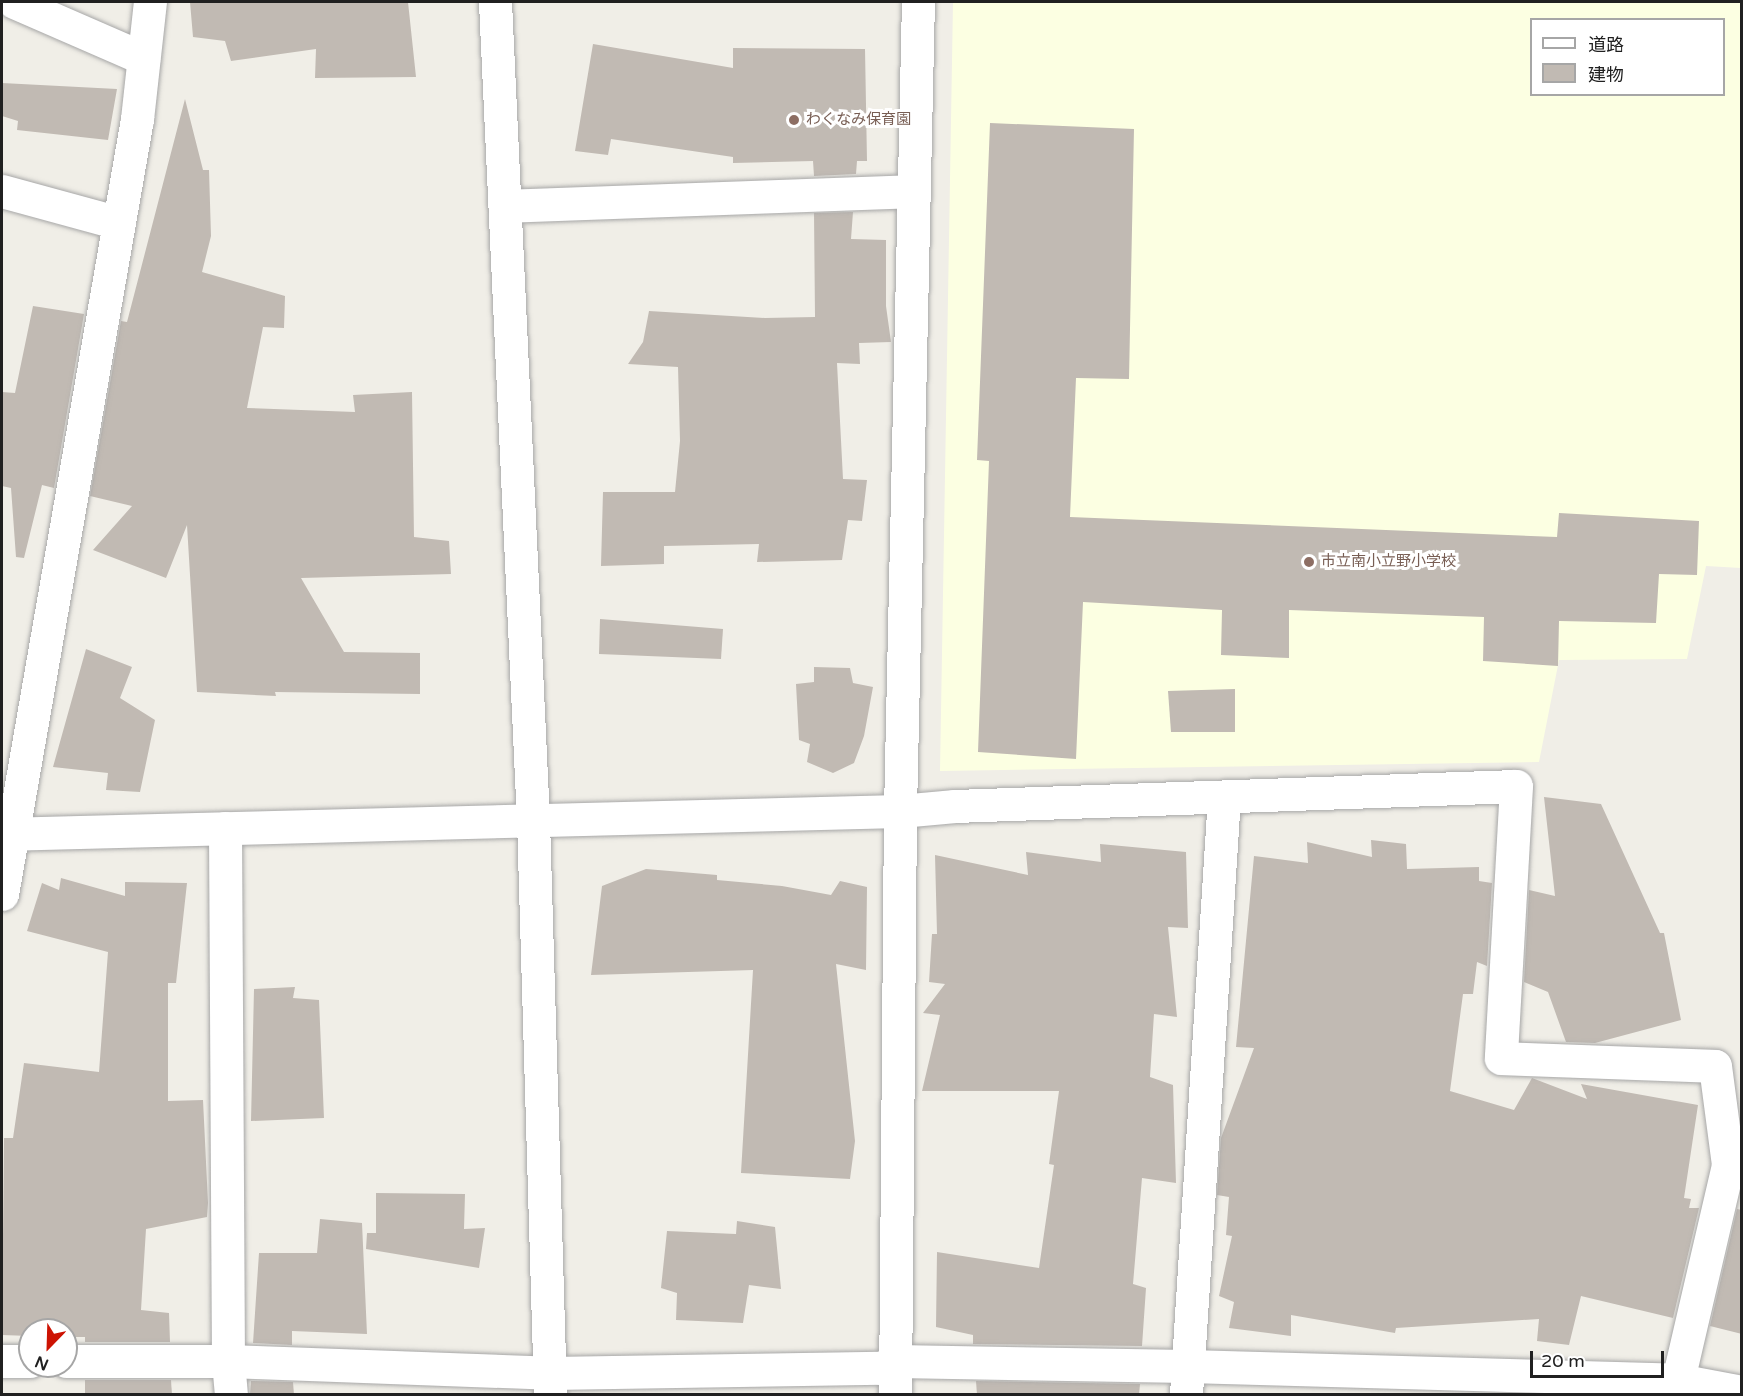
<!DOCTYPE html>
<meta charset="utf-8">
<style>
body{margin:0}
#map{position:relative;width:1743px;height:1396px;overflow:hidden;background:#f0eee7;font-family:"Varela Round","Noto Sans JP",sans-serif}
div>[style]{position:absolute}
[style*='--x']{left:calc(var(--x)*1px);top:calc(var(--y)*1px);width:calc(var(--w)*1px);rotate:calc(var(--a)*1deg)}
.education>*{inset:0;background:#fcffe2}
.building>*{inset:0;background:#c1bab3}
.roads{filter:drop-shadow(0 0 2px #a7a7a7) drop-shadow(0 0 2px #a7a7a7)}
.minor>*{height:33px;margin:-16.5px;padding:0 16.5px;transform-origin:16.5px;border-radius:16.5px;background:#fff}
.dots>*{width:16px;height:16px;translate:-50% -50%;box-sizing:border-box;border:3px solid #fff;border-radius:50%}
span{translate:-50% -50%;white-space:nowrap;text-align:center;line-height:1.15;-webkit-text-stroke:6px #fff;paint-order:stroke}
.education-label{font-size:15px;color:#785e54}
.left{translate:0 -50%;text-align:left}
.frame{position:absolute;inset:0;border:3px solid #202020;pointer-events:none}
.legend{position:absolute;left:1530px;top:18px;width:195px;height:78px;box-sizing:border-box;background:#fff;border:2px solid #a6a6a6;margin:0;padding:8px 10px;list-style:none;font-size:18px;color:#202020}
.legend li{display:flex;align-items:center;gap:12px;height:30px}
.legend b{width:30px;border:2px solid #a6a6a6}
.north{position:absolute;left:18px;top:1318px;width:60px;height:60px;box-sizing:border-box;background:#fff;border:2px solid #a6a6a6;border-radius:50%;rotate:203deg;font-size:16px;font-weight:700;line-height:24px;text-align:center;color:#202020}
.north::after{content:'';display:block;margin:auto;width:21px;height:27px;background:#cd1303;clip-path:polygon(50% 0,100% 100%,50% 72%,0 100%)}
.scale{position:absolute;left:1530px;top:1351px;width:134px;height:27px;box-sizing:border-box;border:3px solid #202020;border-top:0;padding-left:8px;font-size:18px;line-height:21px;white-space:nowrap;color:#202020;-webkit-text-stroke:4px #fff;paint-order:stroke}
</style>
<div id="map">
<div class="education">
<i style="clip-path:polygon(evenodd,953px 2px,1741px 2px,1741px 568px,1706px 566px,1687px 659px,1559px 660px,1539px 762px,940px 771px,953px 2px,1532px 20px,1724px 20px,1724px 94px,1532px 94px,1532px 20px)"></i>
</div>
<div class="building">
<i style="clip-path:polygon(190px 2px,408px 2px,416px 77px,315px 78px,316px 49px,231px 61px,225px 41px,193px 37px)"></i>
<i style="clip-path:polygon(593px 44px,733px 68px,733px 48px,865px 49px,867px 161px,857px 161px,856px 174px,814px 176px,813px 161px,733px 163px,733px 157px,611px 139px,608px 155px,575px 151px)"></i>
<i style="clip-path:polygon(2px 83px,117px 89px,108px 140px,17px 130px,18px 121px,2px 116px)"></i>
<i style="clip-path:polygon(185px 99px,203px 170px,209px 170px,211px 236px,202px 272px,285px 296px,284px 328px,263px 327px,247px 408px,355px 412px,353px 395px,412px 392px,414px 537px,449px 541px,451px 574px,301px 578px,344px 652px,420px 653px,420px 694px,275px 692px,276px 696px,197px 692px,187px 525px,166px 578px,93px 550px,132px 506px,90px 496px,121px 321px,127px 322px)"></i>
<i style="clip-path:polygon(990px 123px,1134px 129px,1129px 379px,1076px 378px,1070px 517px,1557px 537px,1559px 513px,1699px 521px,1697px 575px,1659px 574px,1656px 623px,1559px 621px,1558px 666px,1483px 661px,1484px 617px,1289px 610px,1289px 658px,1221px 655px,1222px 610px,1083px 602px,1076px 759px,978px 752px,989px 461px,977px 460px)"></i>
<i style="clip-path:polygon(853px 212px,851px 239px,886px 240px,886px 306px,891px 342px,859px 343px,860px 364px,837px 363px,843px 479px,867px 480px,862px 521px,848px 520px,842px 560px,757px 562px,759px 544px,664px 546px,664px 564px,601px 566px,603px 492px,675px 492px,680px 441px,678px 367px,628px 364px,643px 342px,649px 311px,765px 318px,815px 317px,814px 213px)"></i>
<i style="clip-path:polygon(33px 306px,84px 314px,54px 488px,42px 485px,24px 558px,16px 557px,11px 488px,2px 486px,2px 392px,15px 393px)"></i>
<i style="clip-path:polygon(600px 619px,723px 629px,721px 659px,599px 654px)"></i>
<i style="clip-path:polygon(86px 649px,132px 667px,120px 698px,155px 720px,140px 792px,106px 790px,108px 773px,53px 767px)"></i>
<i style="clip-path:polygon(814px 667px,850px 668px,853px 683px,873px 687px,864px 736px,854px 763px,833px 773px,807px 762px,810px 744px,799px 740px,796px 684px,814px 682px)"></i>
<i style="clip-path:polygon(1235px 689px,1235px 732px,1171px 732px,1168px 691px)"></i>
<i style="clip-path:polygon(1544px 797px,1601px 804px,1660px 933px,1664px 933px,1681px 1020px,1595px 1043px,1566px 1042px,1548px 992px,1524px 982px,1529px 890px,1555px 896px)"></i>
<i style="clip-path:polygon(1371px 840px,1406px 844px,1407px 869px,1479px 867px,1479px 881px,1492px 883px,1487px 966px,1477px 962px,1473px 994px,1463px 994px,1450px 1091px,1514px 1110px,1532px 1078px,1587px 1099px,1581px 1084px,1698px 1105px,1684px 1198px,1691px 1199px,1689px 1208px,1699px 1208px,1673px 1318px,1581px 1296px,1569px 1345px,1537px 1341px,1539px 1319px,1396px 1328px,1395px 1333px,1291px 1315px,1291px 1336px,1229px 1328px,1234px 1302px,1219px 1296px,1232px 1236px,1226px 1235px,1229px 1197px,1217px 1195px,1221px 1138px,1254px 1048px,1236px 1047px,1254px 856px,1308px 863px,1307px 842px,1372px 857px)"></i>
<i style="clip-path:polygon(1100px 844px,1186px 852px,1188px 928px,1168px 927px,1177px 1017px,1154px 1014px,1150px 1077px,1173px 1085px,1176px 1183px,1142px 1178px,1133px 1284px,1146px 1288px,1142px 1346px,973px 1344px,973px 1335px,936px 1327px,937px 1252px,1039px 1268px,1054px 1165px,1049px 1164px,1059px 1091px,922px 1091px,940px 1015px,923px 1013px,945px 984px,929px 982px,932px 934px,937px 934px,935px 855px,1028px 875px,1026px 852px,1101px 862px)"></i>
<i style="clip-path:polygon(646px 869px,717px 875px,717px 880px,782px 886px,831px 895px,840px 881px,867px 887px,866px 970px,836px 964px,855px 1141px,850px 1179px,741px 1173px,753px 970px,591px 975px,602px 886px)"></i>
<i style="clip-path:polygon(61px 878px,125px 896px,125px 882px,187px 883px,176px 983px,168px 983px,168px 1101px,203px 1100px,208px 1203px,207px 1217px,146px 1229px,141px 1310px,169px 1313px,170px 1342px,85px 1342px,85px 1337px,66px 1337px,66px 1330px,30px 1330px,30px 1336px,2px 1335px,4px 1138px,13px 1138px,24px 1063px,99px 1072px,108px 952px,27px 931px,42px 883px,59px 890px)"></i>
<i style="clip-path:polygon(295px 987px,293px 998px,319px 1000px,324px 1118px,251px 1121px,254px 989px)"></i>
<i style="clip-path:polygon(376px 1193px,465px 1194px,464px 1229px,485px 1228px,479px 1268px,366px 1249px,367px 1233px,376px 1233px)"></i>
<i style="clip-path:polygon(1737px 1209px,1742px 1210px,1742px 1334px,1710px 1326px)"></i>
<i style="clip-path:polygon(320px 1219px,362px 1223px,367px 1334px,292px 1331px,292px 1345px,253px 1343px,259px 1253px,317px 1253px)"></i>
<i style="clip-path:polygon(737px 1221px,775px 1227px,781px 1289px,749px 1285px,743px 1323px,676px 1320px,677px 1293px,661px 1288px,667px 1231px,736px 1234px)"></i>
<i style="clip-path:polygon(85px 1380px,171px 1380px,172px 1395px,85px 1395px)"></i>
<i style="clip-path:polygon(251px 1381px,293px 1382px,294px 1395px,250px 1395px)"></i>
<i style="clip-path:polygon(976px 1381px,1140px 1384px,1139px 1395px,977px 1395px)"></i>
</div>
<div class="roads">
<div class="minor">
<i style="--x:14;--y:2;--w:141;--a:23.5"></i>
<i style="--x:495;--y:2;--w:819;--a:87.34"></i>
<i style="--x:533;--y:820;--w:574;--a:88.3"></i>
<i style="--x:2;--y:191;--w:121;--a:15.3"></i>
<i style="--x:505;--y:206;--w:409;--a:-2.1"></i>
<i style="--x:225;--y:828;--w:533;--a:89.68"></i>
<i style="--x:228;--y:1361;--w:33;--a:85"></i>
<i style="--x:2;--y:834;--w:898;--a:-1.47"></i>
<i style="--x:900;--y:811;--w:55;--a:-5.2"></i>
<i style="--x:955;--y:806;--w:561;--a:-2.04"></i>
<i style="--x:1516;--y:786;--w:272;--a:93.2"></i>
<i style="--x:1501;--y:1058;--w:214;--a:2.1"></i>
<i style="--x:1715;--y:1066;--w:100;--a:82.5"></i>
<i style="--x:1728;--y:1165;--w:221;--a:103.1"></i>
<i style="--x:1678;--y:1380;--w:16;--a:117"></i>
<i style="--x:2;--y:894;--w:787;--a:-80.12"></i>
<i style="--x:137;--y:119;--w:118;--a:-83.7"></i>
<i style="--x:2;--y:1361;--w:28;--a:0"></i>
<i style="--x:66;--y:1361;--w:162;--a:0"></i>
<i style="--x:228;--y:1361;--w:322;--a:2.1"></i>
<i style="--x:550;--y:1373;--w:331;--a:-0.9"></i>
<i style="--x:881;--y:1368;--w:17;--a:-25"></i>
<i style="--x:896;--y:1361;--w:292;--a:1"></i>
<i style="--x:1188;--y:1366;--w:490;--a:1.6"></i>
<i style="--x:1678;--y:1380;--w:65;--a:10.6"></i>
<i style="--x:895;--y:1394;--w:583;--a:-89.51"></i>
<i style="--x:900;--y:811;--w:809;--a:-88.73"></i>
<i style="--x:1186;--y:1394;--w:598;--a:-86.36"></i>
</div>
</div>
<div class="dots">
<i style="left:794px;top:120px;background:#8d6e63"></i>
<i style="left:1309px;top:562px;background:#8d6e63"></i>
</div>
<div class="education-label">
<span class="left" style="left:806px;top:120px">わくなみ保育園</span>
<span class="left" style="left:1321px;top:562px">市立南小立野小学校</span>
</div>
<div class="frame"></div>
<ul class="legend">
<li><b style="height:8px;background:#fff"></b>道路</li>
<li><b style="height:16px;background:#c1bab3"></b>建物</li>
</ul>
<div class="north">N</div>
<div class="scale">20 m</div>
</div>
